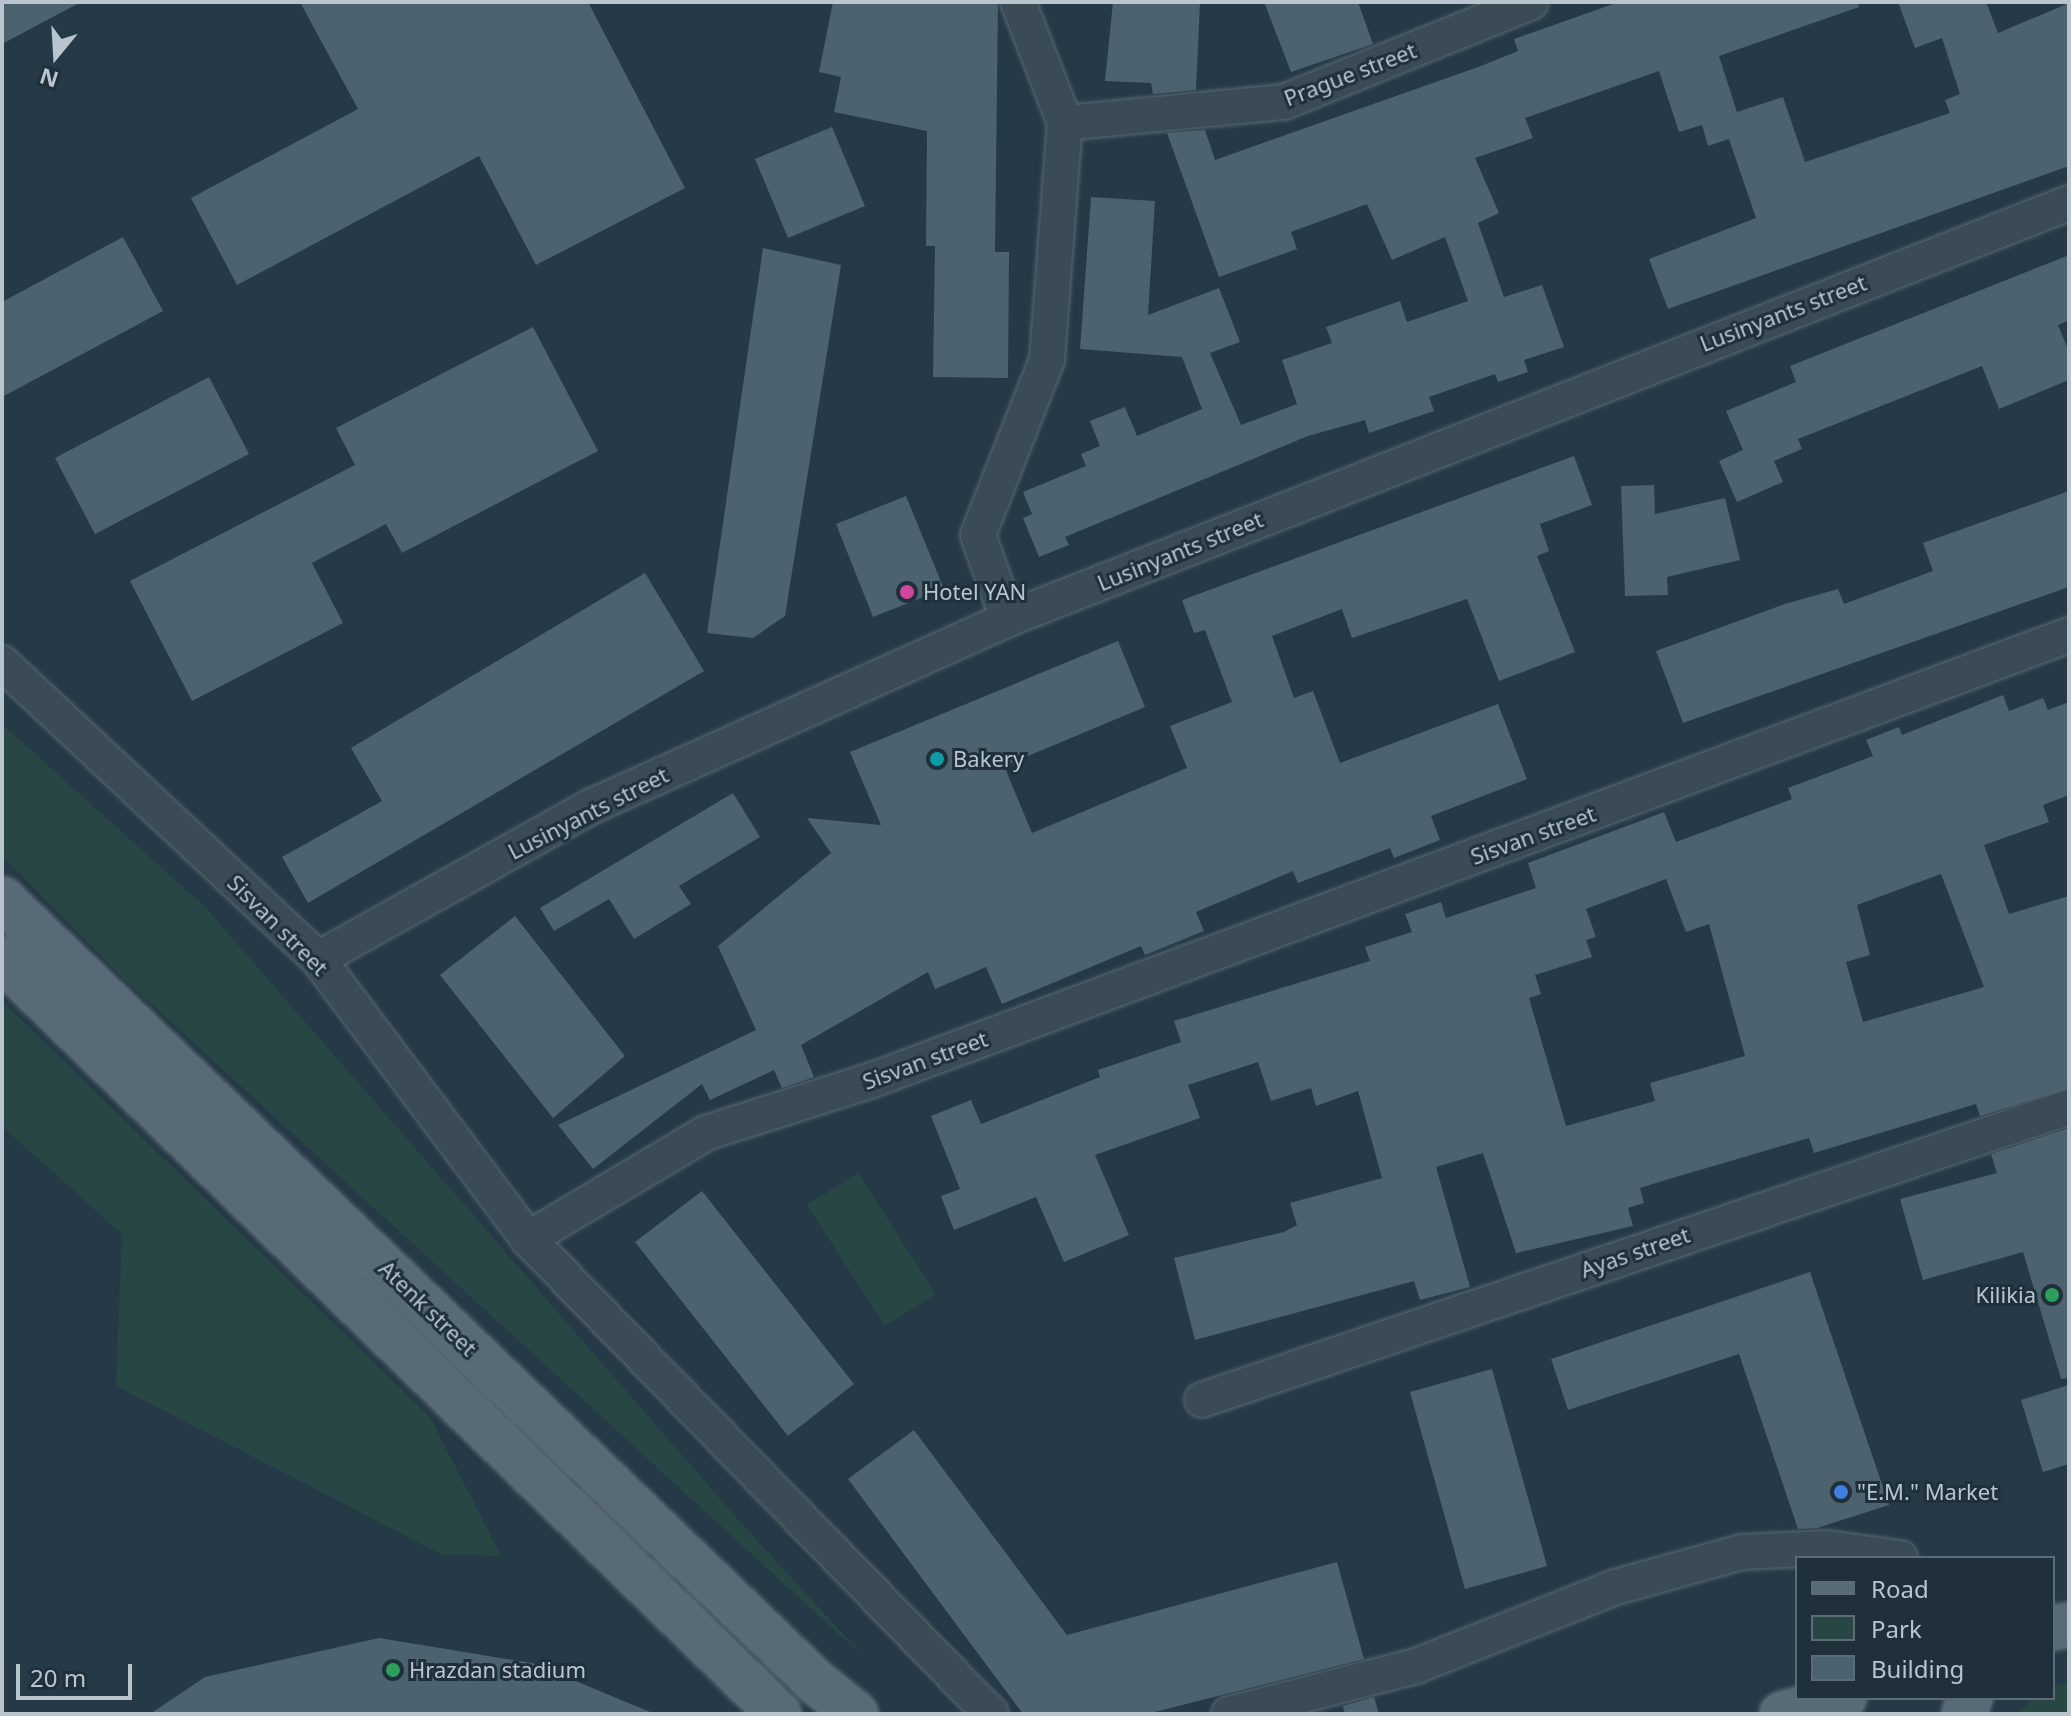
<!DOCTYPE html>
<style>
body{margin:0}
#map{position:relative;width:2071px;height:1716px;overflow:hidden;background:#253a46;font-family:"Noto Sans",sans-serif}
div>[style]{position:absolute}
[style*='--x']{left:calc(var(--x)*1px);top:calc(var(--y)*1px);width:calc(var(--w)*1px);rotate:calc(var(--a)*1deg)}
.green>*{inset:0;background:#284744}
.building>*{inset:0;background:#4c626e}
.roads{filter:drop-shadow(0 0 2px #596872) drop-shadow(0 0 2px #596872)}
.street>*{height:34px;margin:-17px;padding:0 17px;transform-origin:17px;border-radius:17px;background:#3a4b55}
.primary>*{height:44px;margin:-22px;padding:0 22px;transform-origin:22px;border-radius:22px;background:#586a75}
.dots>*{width:22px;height:22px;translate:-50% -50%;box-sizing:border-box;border:4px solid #1f303b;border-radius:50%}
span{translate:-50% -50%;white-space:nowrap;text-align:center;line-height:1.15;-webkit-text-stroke:6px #1f303b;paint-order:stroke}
.street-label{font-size:22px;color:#b8c5ce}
.poi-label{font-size:22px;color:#b8c5ce}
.left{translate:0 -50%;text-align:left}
.right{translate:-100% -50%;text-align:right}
.frame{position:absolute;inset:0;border:4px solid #b8c5ce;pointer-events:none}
.legend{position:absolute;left:1795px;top:1556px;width:260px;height:144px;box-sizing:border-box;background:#1f303b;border:2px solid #5c6c76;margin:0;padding:10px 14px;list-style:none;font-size:24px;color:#b8c5ce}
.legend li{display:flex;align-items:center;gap:16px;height:40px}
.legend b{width:40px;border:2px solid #5c6c76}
.north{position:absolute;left:16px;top:16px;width:80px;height:80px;-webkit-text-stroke:6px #1f303b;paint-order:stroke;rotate:198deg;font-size:22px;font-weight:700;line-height:32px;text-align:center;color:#b8c5ce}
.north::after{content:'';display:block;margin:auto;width:28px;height:36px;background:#b8c5ce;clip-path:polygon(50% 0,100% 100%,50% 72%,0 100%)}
.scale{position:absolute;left:16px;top:1664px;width:116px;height:36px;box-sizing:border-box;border:4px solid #b8c5ce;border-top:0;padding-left:10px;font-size:24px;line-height:28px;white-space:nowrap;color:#b8c5ce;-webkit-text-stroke:6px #1f303b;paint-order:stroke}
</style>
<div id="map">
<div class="green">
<i style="clip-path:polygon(2px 724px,206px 908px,742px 1524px,866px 1659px,123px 978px,2px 856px)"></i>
<i style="clip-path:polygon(2px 1001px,430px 1417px,501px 1556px,441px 1554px,116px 1386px,122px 1234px,2px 1126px)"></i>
<i style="clip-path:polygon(858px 1173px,936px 1294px,885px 1326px,807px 1205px)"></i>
<i style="clip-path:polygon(2069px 1681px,2069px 1714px,2018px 1714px,2033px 1698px,2053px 1698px,2053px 1686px)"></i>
</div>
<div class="building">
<i style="clip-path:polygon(2px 2px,81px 2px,2px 44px)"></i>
<i style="clip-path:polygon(300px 2px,588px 2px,685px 188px,536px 265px,479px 156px,237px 285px,191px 198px,358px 109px)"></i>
<i style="clip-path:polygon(833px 2px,998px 2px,995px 252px,1009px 252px,1008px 378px,933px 377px,935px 246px,926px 246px,927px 131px,834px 112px,841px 77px,819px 72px)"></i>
<i style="clip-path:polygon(1113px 2px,1200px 2px,1196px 90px,1153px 94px,1151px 83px,1105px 81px)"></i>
<i style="clip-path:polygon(1264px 2px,1358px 2px,1373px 44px,1291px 72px)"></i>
<i style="clip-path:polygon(1619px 2px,1858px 2px,1859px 7px,1719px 56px,1737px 112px,1783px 97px,1805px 162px,1950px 113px,1945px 100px,1960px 94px,1942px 38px,1915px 48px,1898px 2px,1986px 2px,1998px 33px,2069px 3px,2069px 166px,1668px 309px,1649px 259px,1756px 218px,1729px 139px,1708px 146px,1702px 125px,1679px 132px,1659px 71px,1525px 118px,1533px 138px,1475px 158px,1499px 213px,1478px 223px,1504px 297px,1542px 285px,1564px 347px,1524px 360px,1528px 372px,1498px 382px,1495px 374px,1429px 397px,1434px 411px,1369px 433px,1365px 420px,1308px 436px,1065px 537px,1069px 545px,1039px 557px,1023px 518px,1032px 514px,1023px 492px,1086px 466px,1081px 454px,1100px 446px,1090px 421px,1125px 407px,1137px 436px,1202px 409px,1182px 357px,1080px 349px,1091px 197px,1155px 201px,1148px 315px,1219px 288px,1240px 342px,1210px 353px,1241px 425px,1297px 404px,1282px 360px,1332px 343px,1326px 327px,1400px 301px,1407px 322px,1468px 301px,1445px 237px,1392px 260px,1367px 204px,1291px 232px,1297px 249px,1219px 277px,1167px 133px,1205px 130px,1215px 160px,1481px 66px,1518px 51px,1514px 39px)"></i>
<i style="clip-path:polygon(832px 127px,865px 206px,788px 238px,755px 159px)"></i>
<i style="clip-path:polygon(123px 237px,163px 311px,2px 397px,2px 302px)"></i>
<i style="clip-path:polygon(763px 248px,841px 265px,785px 616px,753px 638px,707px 633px)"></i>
<i style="clip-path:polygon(2069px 255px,2069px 320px,2058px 325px,2069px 352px,2069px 380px,1999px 409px,1982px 366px,1798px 439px,1802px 449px,1774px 461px,1783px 482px,1737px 502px,1719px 461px,1743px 450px,1726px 411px,1796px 382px,1790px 366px)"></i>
<i style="clip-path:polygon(533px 327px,598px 451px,402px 553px,386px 524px,312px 563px,343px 623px,192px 701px,130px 581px,355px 465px,336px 428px)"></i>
<i style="clip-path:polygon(209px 377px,249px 454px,95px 534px,55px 458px)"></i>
<i style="clip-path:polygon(1574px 456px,1592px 505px,1540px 524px,1549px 551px,1537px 556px,1575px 652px,1499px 681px,1467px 599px,1352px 638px,1342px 609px,1272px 636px,1294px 698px,1313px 691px,1340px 763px,1498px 704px,1527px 779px,1431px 816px,1440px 840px,1394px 858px,1390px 848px,1298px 883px,1293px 871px,1196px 912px,1204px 931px,1145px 955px,1141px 946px,1002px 1004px,986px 967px,935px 989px,928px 972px,801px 1045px,814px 1077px,782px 1088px,774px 1070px,710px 1100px,702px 1084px,593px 1169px,558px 1125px,756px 1030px,718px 946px,831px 853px,807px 818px,881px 825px,850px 752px,1118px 641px,1145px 707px,1004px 766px,1032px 833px,1187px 768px,1170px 726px,1232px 702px,1205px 630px,1194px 633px,1182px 600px)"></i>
<i style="clip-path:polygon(1654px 485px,1655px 514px,1725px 498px,1740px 560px,1667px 577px,1668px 595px,1625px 596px,1621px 486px)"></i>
<i style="clip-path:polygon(2069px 491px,2069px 587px,1683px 723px,1656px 651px,1785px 604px,1838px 589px,1844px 604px,1933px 571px,1923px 543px)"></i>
<i style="clip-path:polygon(906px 496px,944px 589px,873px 617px,836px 524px)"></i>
<i style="clip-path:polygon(645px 573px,704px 671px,308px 903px,282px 857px,382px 801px,351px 748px)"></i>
<i style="clip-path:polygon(evenodd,2003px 695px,2009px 711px,2043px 698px,2048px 710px,2069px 702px,2069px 795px,2043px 805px,2049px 822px,1984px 845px,2009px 914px,2069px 896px,2069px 1088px,1980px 1116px,1976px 1104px,1814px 1153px,1809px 1138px,1669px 1179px,1640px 1188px,1644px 1203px,1628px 1208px,1633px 1226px,1516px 1253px,1483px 1153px,1436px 1167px,1470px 1287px,1420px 1300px,1414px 1281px,1195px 1340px,1174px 1258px,1284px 1232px,1297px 1225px,1290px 1203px,1382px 1178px,1358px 1091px,1316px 1106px,1311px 1088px,1271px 1101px,1258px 1062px,1188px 1085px,1200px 1118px,1095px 1155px,1129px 1235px,1064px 1262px,1036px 1197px,954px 1230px,941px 1196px,960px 1189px,931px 1116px,971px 1100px,981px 1124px,1100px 1077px,1098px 1070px,1181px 1042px,1174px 1021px,1370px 961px,1365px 947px,1412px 932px,1405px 914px,1441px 902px,1446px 918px,1536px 888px,1528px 863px,1664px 812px,1676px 842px,1792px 799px,1788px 788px,1873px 756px,1866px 740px,1899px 727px,1902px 735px,2003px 695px,1941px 874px,1984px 987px,1863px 1022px,1846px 962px,1870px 955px,1857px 905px,1941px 874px,2003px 695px,1666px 879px,1686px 932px,1709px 924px,1745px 1056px,1650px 1083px,1655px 1101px,1566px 1126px,1529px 998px,1541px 994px,1535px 975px,1592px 957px,1586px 940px,1596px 937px,1586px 909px,1666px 879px)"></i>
<i style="clip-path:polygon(733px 793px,760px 837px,679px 886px,691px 904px,634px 939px,609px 899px,554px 931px,540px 908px)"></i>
<i style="clip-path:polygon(515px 916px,625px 1056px,553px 1118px,440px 975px)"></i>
<i style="clip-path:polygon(2069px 1128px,2069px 1378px,2061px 1379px,2023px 1252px,1923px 1280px,1900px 1199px,1997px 1173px,1991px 1154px)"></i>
<i style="clip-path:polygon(702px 1191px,854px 1384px,788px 1436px,635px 1242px)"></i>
<i style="clip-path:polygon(1810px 1272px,1889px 1505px,1817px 1528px,1798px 1529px,1739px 1354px,1568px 1410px,1551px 1359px)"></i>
<i style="clip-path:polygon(1492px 1369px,1547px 1566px,1465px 1589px,1410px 1392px)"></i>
<i style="clip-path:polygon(2069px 1385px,2069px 1464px,2043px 1472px,2021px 1400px)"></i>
<i style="clip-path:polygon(914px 1430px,1067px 1635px,1337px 1562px,1364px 1659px,1147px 1714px,1023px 1714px,848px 1479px)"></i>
<i style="clip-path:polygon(379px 1638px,532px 1663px,655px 1714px,150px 1714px,205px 1677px)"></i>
<i style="clip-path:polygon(1374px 1697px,1379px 1714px,1345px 1714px,1343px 1706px)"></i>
</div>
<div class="roads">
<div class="street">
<i style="--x:1065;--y:123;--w:220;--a:-5.5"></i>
<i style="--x:1284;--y:102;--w:266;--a:-22"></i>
<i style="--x:1008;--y:619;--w:89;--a:-109.7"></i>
<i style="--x:978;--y:535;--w:188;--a:-68.5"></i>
<i style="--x:1047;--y:360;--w:238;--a:-85.7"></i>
<i style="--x:1065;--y:123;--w:130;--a:-111.2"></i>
<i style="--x:2;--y:663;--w:433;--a:43.1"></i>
<i style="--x:318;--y:959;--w:350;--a:53.1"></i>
<i style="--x:528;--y:1239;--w:663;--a:45.73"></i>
<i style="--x:318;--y:959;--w:312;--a:-29.2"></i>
<i style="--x:590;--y:807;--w:458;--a:-24.2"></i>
<i style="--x:1008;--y:619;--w:1140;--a:-21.41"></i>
<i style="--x:528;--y:1239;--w:207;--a:-30.8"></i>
<i style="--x:706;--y:1133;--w:177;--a:-17.7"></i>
<i style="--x:875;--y:1079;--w:1274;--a:-20.4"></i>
<i style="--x:1202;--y:1400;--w:915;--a:-18.67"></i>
<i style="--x:1229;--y:1714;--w:193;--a:-14.4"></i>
<i style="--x:1416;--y:1666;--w:215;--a:-21.6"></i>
<i style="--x:1616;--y:1587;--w:131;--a:-15.5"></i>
<i style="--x:1742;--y:1552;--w:85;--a:-2.7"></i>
<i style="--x:1827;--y:1548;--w:74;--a:7.8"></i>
</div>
<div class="primary">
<i style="--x:2;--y:899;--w:1129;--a:43.89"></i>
<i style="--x:816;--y:1682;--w:51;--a:38.7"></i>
<i style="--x:2;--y:959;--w:1083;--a:44.18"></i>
<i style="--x:2053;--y:1628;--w:16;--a:-11"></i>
<i style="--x:1782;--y:1714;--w:64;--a:-14.5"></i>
<i style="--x:1964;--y:1714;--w:17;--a:-69"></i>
</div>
</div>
<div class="dots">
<i style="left:907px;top:592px;background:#d1479c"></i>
<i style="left:937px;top:759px;background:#0f9aa8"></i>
<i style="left:2052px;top:1295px;background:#2e9e5b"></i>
<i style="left:1841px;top:1492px;background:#3f7fe0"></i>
<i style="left:393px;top:1670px;background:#2e9e5b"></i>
</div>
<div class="street-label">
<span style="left:1350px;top:74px;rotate:-21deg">Prague street</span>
<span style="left:1783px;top:313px;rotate:-21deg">Lusinyants street</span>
<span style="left:1180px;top:551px;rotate:-22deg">Lusinyants street</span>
<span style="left:588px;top:813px;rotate:-27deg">Lusinyants street</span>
<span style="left:1533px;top:835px;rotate:-20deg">Sisvan street</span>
<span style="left:278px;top:925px;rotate:45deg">Sisvan street</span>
<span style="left:925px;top:1060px;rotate:-20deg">Sisvan street</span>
<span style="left:1635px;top:1252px;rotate:-19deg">Ayas street</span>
<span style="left:428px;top:1308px;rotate:44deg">Atenk street</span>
</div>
<div class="poi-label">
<span class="left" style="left:923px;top:592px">Hotel YAN</span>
<span class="left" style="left:953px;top:759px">Bakery</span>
<span class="right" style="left:2036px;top:1295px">Kilikia</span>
<span class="left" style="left:1857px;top:1492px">"E.M." Market</span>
<span class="left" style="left:409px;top:1670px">Hrazdan stadium</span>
</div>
<div class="frame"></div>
<ul class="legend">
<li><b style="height:10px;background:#586a75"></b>Road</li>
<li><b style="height:22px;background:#284744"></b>Park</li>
<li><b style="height:22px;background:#4c626e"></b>Building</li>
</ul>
<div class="north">N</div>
<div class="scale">20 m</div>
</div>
